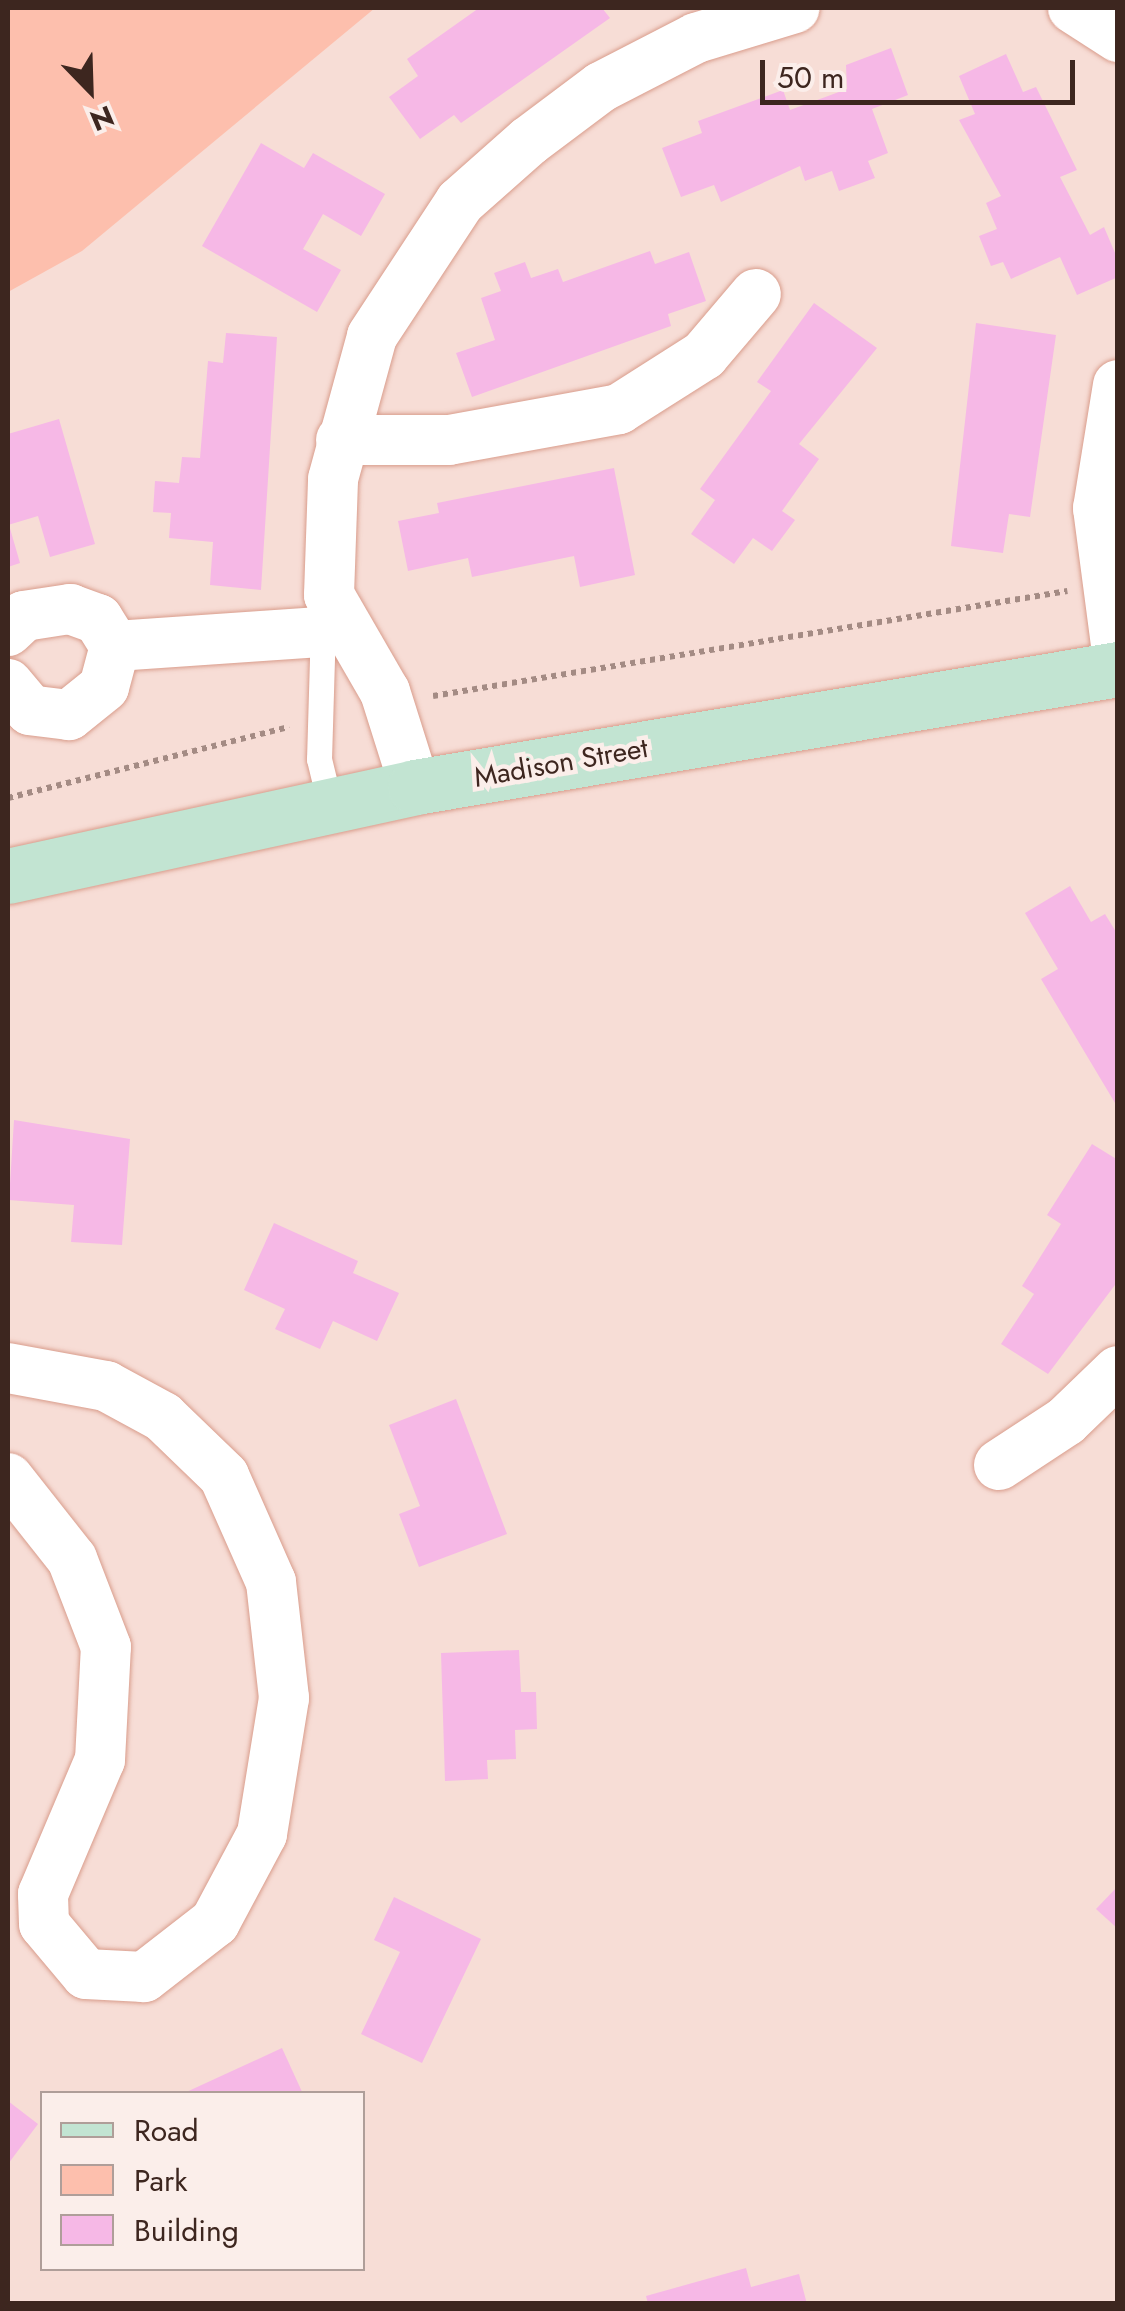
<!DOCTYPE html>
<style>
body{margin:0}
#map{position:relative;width:1125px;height:2311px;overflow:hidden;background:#f7ddd6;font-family:Jost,sans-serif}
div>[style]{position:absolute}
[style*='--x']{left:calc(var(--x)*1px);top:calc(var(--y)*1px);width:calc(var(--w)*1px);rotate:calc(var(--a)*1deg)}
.green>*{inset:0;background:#fdbfad}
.building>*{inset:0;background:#f6b8e6}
.path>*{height:6px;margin-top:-3px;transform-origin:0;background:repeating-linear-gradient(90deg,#a48b84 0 5px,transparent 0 10px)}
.roads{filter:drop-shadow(0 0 2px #d99d8c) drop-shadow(0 0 2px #d99d8c)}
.lane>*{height:25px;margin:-12.5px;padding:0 12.5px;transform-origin:12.5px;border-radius:12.5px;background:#fff}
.street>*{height:50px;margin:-25px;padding:0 25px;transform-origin:25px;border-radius:25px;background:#fff}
.secondary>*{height:55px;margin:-27.5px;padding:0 27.5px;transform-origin:27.5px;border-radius:27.5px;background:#c2e4d2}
span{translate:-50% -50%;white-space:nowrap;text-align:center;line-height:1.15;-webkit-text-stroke:9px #fbeeea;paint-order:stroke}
.street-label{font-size:28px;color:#3d261f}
.frame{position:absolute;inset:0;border:10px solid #3d261f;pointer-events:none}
.legend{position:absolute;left:40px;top:2091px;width:325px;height:180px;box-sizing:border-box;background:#fbeeea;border:2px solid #af9e99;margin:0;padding:12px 18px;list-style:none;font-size:30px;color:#3d261f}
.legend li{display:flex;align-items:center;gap:20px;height:50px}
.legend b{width:50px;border:2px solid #af9e99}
.north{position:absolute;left:40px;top:40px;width:100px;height:100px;-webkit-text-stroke:8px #fbeeea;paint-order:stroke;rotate:157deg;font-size:28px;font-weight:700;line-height:40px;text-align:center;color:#3d261f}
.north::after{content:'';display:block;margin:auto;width:35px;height:45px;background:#3d261f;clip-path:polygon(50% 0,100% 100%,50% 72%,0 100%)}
.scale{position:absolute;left:760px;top:60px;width:315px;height:45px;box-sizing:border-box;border:5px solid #3d261f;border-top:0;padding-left:12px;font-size:30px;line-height:35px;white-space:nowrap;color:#3d261f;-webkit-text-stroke:8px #fbeeea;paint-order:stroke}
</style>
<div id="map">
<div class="green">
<i style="clip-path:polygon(8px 8px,375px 8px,82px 251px,8px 292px)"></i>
</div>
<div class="building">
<i style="clip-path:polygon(479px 8px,602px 8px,610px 18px,461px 123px,454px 115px,420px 139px,389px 97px,418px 76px,407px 59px)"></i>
<i style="clip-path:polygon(891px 48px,908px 95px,872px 109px,888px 153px,868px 161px,875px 178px,839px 191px,832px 171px,805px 181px,800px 166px,721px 202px,714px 185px,681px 197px,662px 148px,702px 133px,698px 121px,783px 90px,790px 110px,847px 89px,846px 65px)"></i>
<i style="clip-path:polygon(1006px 54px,1023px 92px,1036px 87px,1077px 170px,1060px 177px,1090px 235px,1104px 227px,1118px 260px,1118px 277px,1077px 295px,1060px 257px,1011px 279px,1003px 262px,991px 266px,979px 236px,997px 229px,986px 203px,1001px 196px,959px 120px,975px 114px,959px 76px)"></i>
<i style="clip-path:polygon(261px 143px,304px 168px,313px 153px,385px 194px,361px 236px,323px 214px,303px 249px,341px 270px,317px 312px,202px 246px)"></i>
<i style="clip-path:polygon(650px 251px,655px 264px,689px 252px,706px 301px,668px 314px,671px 326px,472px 397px,456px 353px,495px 340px,481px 298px,501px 291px,494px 273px,525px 262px,531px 278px,558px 269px,563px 282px)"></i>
<i style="clip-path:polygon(814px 303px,877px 348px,799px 444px,819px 459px,782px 511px,795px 520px,772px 551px,753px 538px,734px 564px,691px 534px,715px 500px,700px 489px,771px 391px,757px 382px)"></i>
<i style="clip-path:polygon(976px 323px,1056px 335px,1030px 517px,1009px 514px,1003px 553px,951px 546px)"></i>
<i style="clip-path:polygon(226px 333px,277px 337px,261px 590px,210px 585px,213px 542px,169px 538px,171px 513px,153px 512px,155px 481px,179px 483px,182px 457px,200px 458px,208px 361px,223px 363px)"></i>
<i style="clip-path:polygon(59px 419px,95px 544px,50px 557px,38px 516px,8px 525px,8px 434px)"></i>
<i style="clip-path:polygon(614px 468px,635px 575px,580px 587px,574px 556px,472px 577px,468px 558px,408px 571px,398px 521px,439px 513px,437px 503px)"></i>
<i style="clip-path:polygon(9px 525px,20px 563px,8px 567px,8px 525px)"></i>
<i style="clip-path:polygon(1070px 886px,1091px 922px,1105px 914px,1118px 935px,1118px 1108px,1041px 979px,1058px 969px,1025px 913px)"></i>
<i style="clip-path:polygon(14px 1120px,130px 1139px,122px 1245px,71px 1242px,74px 1205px,9px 1200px)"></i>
<i style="clip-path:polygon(1092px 1144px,1118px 1160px,1118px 1281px,1048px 1374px,1001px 1344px,1034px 1294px,1022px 1286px,1061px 1224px,1047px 1215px)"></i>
<i style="clip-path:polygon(274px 1223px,358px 1261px,353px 1273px,399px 1293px,377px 1341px,333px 1321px,320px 1349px,275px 1329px,285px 1309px,244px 1290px)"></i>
<i style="clip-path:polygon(456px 1399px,507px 1534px,419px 1567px,399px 1514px,420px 1506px,389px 1425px)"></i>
<i style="clip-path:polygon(519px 1650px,521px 1692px,536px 1692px,537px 1729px,515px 1730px,516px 1759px,487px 1760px,488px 1779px,445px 1781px,441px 1653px)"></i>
<i style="clip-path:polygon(1118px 1886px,1118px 1929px,1096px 1909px)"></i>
<i style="clip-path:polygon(394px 1897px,481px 1939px,422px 2063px,361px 2034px,400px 1952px,374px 1940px)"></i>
<i style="clip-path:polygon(282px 2048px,303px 2094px,182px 2094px)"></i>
<i style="clip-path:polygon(8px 2101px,38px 2124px,8px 2164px)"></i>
<i style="clip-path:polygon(746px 2268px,751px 2287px,799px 2274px,807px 2304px,648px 2304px,646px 2296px)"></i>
</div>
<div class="path">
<i style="--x:433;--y:696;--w:643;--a:-9.4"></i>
<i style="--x:8;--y:798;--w:290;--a:-14.2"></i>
</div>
<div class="roads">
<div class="lane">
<i style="--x:323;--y:625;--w:134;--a:91.7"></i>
<i style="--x:319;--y:759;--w:46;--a:76.3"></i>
</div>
<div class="street">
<i style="--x:1073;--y:8;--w:54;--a:32.8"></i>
<i style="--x:1118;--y:385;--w:125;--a:99.2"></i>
<i style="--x:1098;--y:508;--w:153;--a:82.5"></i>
<i style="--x:341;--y:440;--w:108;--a:0"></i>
<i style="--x:449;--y:440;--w:173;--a:-10.3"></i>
<i style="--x:619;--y:409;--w:101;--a:-32.4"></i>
<i style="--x:704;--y:355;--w:80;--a:-49.6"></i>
<i style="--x:8;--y:631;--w:22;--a:-43"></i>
<i style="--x:24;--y:616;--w:47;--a:-8.7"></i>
<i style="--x:70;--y:609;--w:30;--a:20"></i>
<i style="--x:98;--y:619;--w:32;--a:58"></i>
<i style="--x:115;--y:646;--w:42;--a:105"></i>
<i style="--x:104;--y:687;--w:45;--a:141.3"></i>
<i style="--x:69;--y:715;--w:39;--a:-173"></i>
<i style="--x:30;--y:710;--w:34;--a:-130"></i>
<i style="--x:115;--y:646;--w:206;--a:-3.9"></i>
<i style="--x:415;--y:787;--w:100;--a:-107.5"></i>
<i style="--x:385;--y:692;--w:112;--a:-120"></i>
<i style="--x:329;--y:595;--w:116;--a:-88"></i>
<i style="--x:333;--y:479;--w:148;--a:-74.7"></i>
<i style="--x:372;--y:336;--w:160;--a:-56.7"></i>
<i style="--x:460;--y:202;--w:92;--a:-41.5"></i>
<i style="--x:529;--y:141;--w:90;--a:-36.9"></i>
<i style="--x:601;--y:87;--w:107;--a:-27.3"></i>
<i style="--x:696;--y:38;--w:103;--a:-16.9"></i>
<i style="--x:8;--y:1368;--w:100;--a:10.4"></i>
<i style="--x:106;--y:1386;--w:65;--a:28.5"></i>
<i style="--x:163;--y:1417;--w:85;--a:44"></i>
<i style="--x:224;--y:1476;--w:116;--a:66.1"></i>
<i style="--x:271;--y:1582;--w:117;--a:83.6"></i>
<i style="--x:284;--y:1698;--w:138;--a:99.2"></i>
<i style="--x:262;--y:1834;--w:100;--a:118.1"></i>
<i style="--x:215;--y:1922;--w:90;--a:142.2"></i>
<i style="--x:144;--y:1977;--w:58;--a:-177"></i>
<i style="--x:86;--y:1974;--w:65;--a:-130"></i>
<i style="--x:44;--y:1924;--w:30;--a:-92"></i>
<i style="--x:43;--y:1894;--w:146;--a:-67"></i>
<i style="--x:100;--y:1760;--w:113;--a:-87"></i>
<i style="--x:106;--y:1647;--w:94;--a:-111.1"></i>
<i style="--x:72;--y:1559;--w:103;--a:-128.3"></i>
<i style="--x:999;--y:1465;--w:80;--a:-33.3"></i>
<i style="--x:1066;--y:1421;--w:72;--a:-43.9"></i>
</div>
<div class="secondary">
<i style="--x:8;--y:876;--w:417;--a:-12.3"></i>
<i style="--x:415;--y:787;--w:713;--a:-9.53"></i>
</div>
</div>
<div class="street-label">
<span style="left:561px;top:763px;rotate:-10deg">Madison Street</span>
</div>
<div class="frame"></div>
<ul class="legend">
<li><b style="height:12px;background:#c2e4d2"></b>Road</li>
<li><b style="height:28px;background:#fdbfad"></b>Park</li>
<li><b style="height:28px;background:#f6b8e6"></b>Building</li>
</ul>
<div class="north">N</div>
<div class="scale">50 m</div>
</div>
